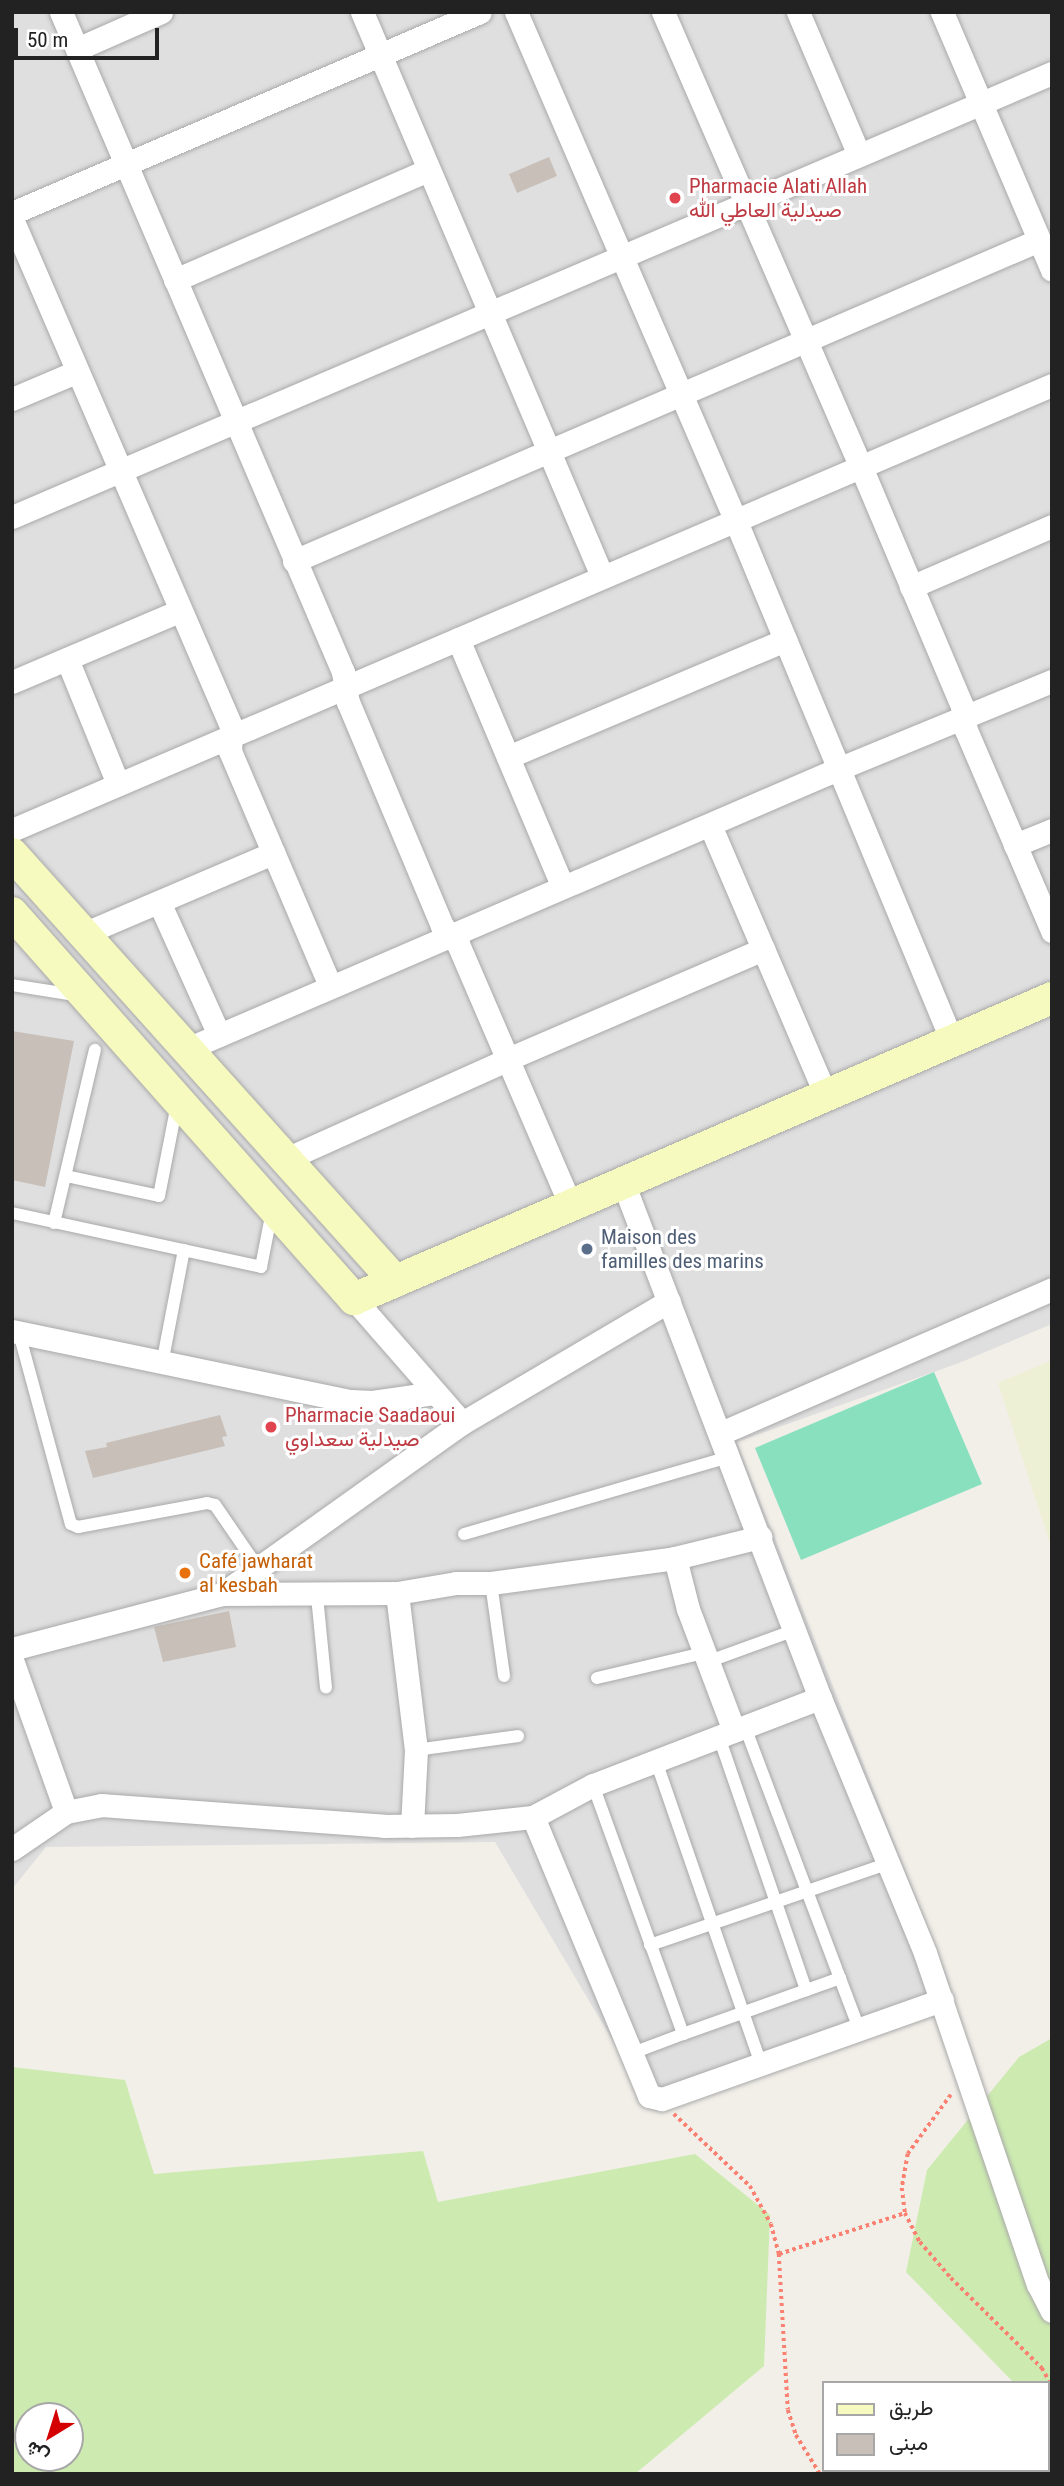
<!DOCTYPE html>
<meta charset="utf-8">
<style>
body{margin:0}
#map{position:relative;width:1064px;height:2486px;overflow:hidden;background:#f2efe9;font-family:"Roboto Condensed",Vazirmatn,sans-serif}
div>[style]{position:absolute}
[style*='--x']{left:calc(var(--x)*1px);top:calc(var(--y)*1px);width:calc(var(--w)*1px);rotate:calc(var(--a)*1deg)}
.residential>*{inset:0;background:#e0dfdf}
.farmland>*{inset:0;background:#eef0d5}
.grass>*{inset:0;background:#cdebb0}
.pitch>*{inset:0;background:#88e0be}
.building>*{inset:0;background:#c7bfb8}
.path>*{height:3.5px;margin-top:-1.75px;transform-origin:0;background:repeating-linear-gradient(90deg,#fa8072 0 3.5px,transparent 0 7px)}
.roads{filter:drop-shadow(0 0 2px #a9a9a9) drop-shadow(0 0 2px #a9a9a9)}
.lane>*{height:12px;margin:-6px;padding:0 6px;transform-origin:6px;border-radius:6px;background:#fff}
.street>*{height:23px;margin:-11.5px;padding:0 11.5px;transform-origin:11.5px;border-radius:11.5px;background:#fff}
.secondary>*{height:32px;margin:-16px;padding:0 16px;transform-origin:16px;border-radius:16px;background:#f7fabf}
.dots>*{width:19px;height:19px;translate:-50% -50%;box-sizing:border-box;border:4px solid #fff;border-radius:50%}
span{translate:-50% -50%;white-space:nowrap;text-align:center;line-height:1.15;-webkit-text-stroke:6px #fff;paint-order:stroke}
.health-label{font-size:21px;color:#be3a42}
.left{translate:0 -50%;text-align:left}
.service-label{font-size:21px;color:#4e5e75}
.food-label{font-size:21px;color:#c56008}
.frame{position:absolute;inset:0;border:14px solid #222;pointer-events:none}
.legend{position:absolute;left:822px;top:2381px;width:228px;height:91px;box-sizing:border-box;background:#fff;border:2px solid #a7a7a7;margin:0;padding:9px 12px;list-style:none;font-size:21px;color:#222}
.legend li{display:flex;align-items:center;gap:14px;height:35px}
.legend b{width:35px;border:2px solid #a7a7a7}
.north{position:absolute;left:14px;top:2402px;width:70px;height:70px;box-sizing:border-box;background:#fff;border:2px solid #a7a7a7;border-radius:50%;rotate:218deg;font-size:19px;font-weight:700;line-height:28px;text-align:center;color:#222}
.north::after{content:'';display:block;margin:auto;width:24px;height:32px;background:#d40000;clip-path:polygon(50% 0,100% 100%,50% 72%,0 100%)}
.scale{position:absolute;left:14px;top:28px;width:145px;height:32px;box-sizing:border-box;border:4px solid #222;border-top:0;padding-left:9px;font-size:21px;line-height:24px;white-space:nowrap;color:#222;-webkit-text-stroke:5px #fff;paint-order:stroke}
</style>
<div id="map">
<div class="residential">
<i style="clip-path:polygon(12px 12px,1052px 12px,1052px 1324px,959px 1363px,737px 1442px,950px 1984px,649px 2102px,495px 1842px,46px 1847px,12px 1889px)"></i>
</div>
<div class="farmland">
<i style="clip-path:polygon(1052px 1360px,1052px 1550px,998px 1383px)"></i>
</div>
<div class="grass">
<i style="clip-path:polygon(1052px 2038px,1052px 2421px,1048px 2418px,1048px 2383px,1014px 2383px,906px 2272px,927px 2170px,1019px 2057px)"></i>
<i style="clip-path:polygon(evenodd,12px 2067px,125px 2080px,154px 2174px,423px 2151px,438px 2202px,695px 2154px,770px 2215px,764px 2366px,635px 2474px,12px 2474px,12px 2067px,28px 2416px,70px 2416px,70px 2458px,28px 2458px,28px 2416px)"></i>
</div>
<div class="pitch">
<i style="clip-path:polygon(934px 1372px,982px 1484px,801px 1560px,755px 1448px)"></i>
</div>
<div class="building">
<i style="clip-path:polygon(549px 157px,557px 176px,517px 193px,509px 174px)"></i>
<i style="clip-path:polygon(12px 1031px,74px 1041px,45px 1187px,12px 1180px)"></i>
<i style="clip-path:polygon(220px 1415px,227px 1436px,222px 1437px,225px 1446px,93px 1478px,85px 1451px,107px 1447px,106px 1443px)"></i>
<i style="clip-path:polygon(229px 1611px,236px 1647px,163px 1662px,154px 1627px)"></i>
</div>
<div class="path">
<i style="--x:951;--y:2095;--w:73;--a:126.1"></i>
<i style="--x:908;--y:2154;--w:35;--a:100"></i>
<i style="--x:902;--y:2188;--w:25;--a:83"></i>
<i style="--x:905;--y:2213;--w:33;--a:63"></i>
<i style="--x:920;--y:2242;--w:48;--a:49.3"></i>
<i style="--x:951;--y:2278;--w:128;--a:44.7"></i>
<i style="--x:1042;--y:2368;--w:21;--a:61"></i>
<i style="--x:674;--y:2114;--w:105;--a:43.5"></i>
<i style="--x:750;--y:2186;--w:43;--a:61.1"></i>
<i style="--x:771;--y:2224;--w:31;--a:75"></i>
<i style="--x:779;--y:2254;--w:156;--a:86.7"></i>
<i style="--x:788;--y:2410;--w:26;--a:72"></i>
<i style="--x:796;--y:2435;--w:46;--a:58.4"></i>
<i style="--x:779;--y:2254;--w:133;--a:-18"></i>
</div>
<div class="roads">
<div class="lane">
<i style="--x:12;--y:985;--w:64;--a:9"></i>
<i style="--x:66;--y:1176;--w:95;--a:12.1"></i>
<i style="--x:159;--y:1196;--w:94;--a:-78.9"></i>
<i style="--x:12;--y:1213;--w:255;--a:12.2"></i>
<i style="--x:261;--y:1267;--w:57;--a:-78.9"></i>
<i style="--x:54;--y:1223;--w:178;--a:-76.7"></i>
<i style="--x:19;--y:1333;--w:198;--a:74.8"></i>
<i style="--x:71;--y:1524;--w:8;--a:23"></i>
<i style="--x:78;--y:1527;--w:131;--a:-10.5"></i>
<i style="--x:207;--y:1503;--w:8;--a:14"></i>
<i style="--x:215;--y:1505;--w:78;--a:55.5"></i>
<i style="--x:162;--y:1364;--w:116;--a:-79.1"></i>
<i style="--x:464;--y:1534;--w:276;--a:-16.2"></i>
<i style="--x:491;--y:1583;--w:94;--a:82"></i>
<i style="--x:317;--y:1596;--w:92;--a:84.4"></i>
<i style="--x:707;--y:1662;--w:94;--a:-20"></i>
<i style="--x:597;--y:1678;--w:110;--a:-13.2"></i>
<i style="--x:745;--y:1727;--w:322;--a:69.3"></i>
<i style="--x:719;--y:1737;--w:268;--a:71"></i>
<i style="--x:416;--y:1750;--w:103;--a:-7.8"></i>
<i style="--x:656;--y:1761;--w:321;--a:70.9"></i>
<i style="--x:593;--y:1785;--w:265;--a:70.1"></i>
<i style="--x:683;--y:2034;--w:57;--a:159.3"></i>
<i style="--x:650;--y:1945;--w:250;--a:-18.9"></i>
<i style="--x:683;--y:2034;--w:167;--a:-19.6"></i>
</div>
<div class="street">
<i style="--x:61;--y:12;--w:718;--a:66.86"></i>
<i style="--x:343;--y:672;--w:30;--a:81"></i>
<i style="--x:348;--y:702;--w:243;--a:67.2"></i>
<i style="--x:442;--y:926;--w:24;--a:48"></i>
<i style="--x:458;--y:944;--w:286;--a:66.7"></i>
<i style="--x:362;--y:12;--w:613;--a:66.95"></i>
<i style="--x:516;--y:12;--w:552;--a:66.64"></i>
<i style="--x:735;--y:519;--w:565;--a:67.43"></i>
<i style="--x:663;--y:12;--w:496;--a:66.5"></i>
<i style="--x:861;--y:467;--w:259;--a:67.1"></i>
<i style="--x:962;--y:706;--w:24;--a:81"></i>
<i style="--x:966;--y:730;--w:219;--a:66.8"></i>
<i style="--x:798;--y:12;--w:155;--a:66.9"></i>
<i style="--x:942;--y:12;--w:280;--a:66.9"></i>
<i style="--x:77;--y:49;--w:92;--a:-23.8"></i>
<i style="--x:12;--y:213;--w:509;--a:-23.24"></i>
<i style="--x:12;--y:219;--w:552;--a:66.64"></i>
<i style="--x:231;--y:726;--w:25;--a:92"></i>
<i style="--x:230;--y:751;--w:255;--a:66.9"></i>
<i style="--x:175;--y:280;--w:276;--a:-23.5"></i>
<i style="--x:12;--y:399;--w:69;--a:-22.9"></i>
<i style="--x:12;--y:517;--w:1131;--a:-23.12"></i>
<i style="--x:294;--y:561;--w:811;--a:-23.31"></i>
<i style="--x:911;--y:587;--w:154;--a:-23.4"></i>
<i style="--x:458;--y:639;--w:269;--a:67.1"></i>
<i style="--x:67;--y:659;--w:135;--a:67.8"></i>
<i style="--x:12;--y:682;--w:181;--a:-23"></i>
<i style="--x:508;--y:757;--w:301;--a:-22.9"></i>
<i style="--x:710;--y:825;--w:294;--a:66.8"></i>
<i style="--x:12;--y:830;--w:1131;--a:-23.17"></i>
<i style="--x:1015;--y:845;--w:40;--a:-22"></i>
<i style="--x:159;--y:902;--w:146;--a:65.7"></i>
<i style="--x:83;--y:934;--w:207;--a:-23.1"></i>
<i style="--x:187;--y:1049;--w:709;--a:-23.27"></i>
<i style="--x:838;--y:769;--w:231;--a:-22.4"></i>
<i style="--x:286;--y:1159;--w:243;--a:-24.2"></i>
<i style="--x:508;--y:1059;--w:278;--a:-23.3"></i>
<i style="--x:624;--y:1185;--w:549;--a:69.09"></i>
<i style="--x:820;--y:1698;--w:276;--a:67.6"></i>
<i style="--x:925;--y:1953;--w:350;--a:71.2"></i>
<i style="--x:1038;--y:2284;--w:30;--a:63"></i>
<i style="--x:354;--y:1299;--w:164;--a:48.9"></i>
<i style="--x:12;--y:1331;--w:346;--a:11.7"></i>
<i style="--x:351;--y:1401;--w:21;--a:3"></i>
<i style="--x:372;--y:1402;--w:64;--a:-8.1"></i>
<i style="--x:721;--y:1433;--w:361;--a:-23.5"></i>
<i style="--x:675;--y:1558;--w:53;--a:75.7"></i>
<i style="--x:688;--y:1609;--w:130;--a:69.3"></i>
<i style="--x:397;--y:1593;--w:158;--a:83.1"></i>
<i style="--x:416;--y:1750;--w:76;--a:93"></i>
<i style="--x:222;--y:1594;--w:175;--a:-0.3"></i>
<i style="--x:397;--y:1593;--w:60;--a:-9.6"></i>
<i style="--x:456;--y:1583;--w:35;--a:0"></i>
<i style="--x:491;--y:1583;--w:186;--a:-7.7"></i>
<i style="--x:675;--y:1558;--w:88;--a:-13.9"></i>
<i style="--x:12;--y:1649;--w:217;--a:-14.7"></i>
<i style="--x:222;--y:1594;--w:295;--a:-35.5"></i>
<i style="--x:462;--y:1423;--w:240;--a:-30.5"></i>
<i style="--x:12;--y:1660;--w:161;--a:70.4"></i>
<i style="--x:533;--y:1817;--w:302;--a:67.4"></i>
<i style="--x:649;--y:2096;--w:13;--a:13"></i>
<i style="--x:662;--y:2099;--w:297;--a:-19.5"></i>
<i style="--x:12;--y:1849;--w:65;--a:-34.4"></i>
<i style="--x:66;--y:1812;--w:36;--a:-11"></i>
<i style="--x:101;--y:1805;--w:284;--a:4.2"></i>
<i style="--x:384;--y:1826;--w:73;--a:-0.8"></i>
<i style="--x:457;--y:1825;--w:76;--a:-6"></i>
<i style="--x:533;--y:1817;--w:68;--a:-28.1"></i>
<i style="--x:593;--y:1785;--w:243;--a:-21"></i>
</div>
<div class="secondary">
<i style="--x:12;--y:854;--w:574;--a:48.11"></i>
<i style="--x:12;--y:913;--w:516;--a:48.46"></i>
<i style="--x:354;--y:1299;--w:760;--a:-23.33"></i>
</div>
</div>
<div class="dots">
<i style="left:675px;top:198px;background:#e0444e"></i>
<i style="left:587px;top:1249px;background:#5c6f8a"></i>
<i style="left:271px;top:1427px;background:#e0444e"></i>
<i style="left:185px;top:1573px;background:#e8710a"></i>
</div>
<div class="health-label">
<span class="left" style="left:689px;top:198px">Pharmacie Alati Allah<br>صيدلية العاطي الله</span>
<span class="left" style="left:285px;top:1427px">Pharmacie Saadaoui<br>صيدلية سعداوي</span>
</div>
<div class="service-label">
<span class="left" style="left:601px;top:1249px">Maison des<br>familles des marins</span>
</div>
<div class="food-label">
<span class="left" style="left:199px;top:1573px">Café jawharat<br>al kesbah</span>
</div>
<div class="frame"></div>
<ul class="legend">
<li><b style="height:9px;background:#f7fabf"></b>طريق</li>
<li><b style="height:19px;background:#c7bfb8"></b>مبنى</li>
</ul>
<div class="north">ش</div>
<div class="scale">50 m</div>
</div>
